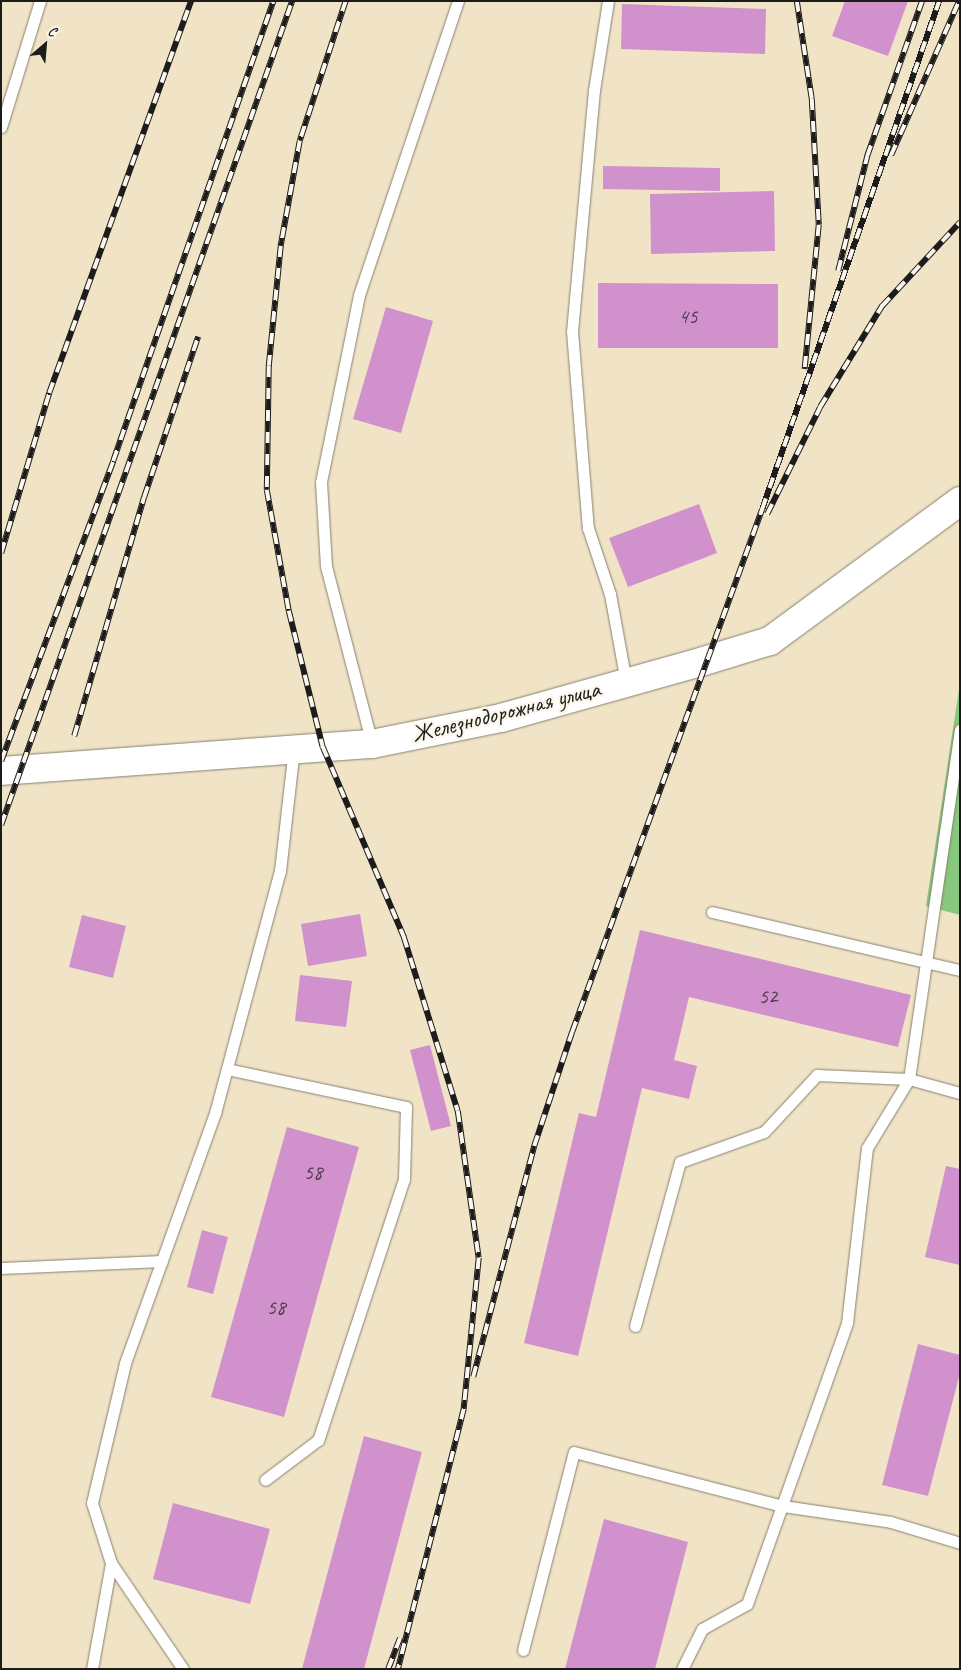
<!DOCTYPE html>
<meta charset="utf-8">
<style>
body{margin:0}
#map{position:relative;width:961px;height:1670px;overflow:hidden;background:#f1e4c6;font-family:Caveat,sans-serif}
div>[style]{position:absolute}
[style*='--x']{left:calc(var(--x)*1px);top:calc(var(--y)*1px);width:calc(var(--w)*1px);rotate:calc(var(--a)*1deg)}
.green>*{inset:0;background:#88c77f}
.building>*{inset:0;background:#d191cc}
.roads{filter:drop-shadow(0 0 1px #868071) drop-shadow(0 0 1px #868071)}
.service>*{height:11px;margin:-5.5px;padding:0 5.5px;transform-origin:5.5px;border-radius:5.5px;background:#fff}
.tertiary>*{height:28px;margin:-14px;padding:0 14px;transform-origin:14px;border-radius:14px;background:#fff}
.rail>*{height:5.5px;margin-top:-2.75px;transform-origin:0;background:repeating-linear-gradient(90deg,#fbf7ec 0 11px,#1c1c1c 0 22px);box-sizing:border-box;border-block:1px solid #1c1c1c}
span{translate:-50% -50%;white-space:nowrap;text-align:center;line-height:1.15;-webkit-text-stroke:5px #fbf7ec;paint-order:stroke}
.number-label{font-size:21px;color:#493948}
.number-label span{-webkit-text-stroke-width:0}
.street-label{font-size:24px;color:#1c1c1c}
.frame{position:absolute;inset:0;border:2px solid #1c1c1c;pointer-events:none}
.north{position:absolute;left:20px;top:20px;width:50px;height:50px;-webkit-text-stroke:4px #fbf7ec;paint-order:stroke;rotate:27deg;font-size:14px;font-weight:700;line-height:20px;text-align:center;color:#1c1c1c}
.north::after{content:'';display:block;margin:auto;width:18px;height:22px;background:#1c1c1c;clip-path:polygon(50% 0,100% 100%,50% 72%,0 100%)}
</style>
<div id="map">
<div class="green">
<i style="clip-path:polygon(960px 683px,960px 915px,926px 906px)"></i>
</div>
<div class="building">
<i style="clip-path:polygon(845px 1px,908px 1px,888px 56px,832px 36px)"></i>
<i style="clip-path:polygon(622px 4px,766px 9px,765px 54px,621px 49px)"></i>
<i style="clip-path:polygon(603px 166px,720px 168px,720px 191px,603px 189px)"></i>
<i style="clip-path:polygon(774px 191px,775px 251px,651px 254px,650px 194px)"></i>
<i style="clip-path:polygon(598px 283px,778px 284px,778px 348px,598px 348px)"></i>
<i style="clip-path:polygon(386px 307px,433px 321px,401px 433px,353px 419px)"></i>
<i style="clip-path:polygon(699px 504px,717px 553px,628px 587px,609px 538px)"></i>
<i style="clip-path:polygon(360px 914px,367px 956px,308px 966px,301px 924px)"></i>
<i style="clip-path:polygon(82px 915px,126px 926px,113px 978px,69px 967px)"></i>
<i style="clip-path:polygon(640px 930px,911px 995px,898px 1047px,689px 997px,674px 1060px,697px 1066px,689px 1099px,642px 1088px,578px 1356px,524px 1343px,579px 1113px,596px 1117px)"></i>
<i style="clip-path:polygon(300px 975px,352px 981px,346px 1027px,295px 1021px)"></i>
<i style="clip-path:polygon(430px 1045px,451px 1126px,431px 1131px,410px 1050px)"></i>
<i style="clip-path:polygon(287px 1127px,359px 1147px,284px 1417px,211px 1397px)"></i>
<i style="clip-path:polygon(946px 1166px,960px 1169px,960px 1265px,925px 1257px)"></i>
<i style="clip-path:polygon(202px 1230px,228px 1237px,213px 1294px,187px 1287px)"></i>
<i style="clip-path:polygon(918px 1344px,960px 1355px,960px 1373px,928px 1496px,882px 1485px)"></i>
<i style="clip-path:polygon(364px 1436px,422px 1452px,364px 1669px,302px 1669px)"></i>
<i style="clip-path:polygon(173px 1503px,270px 1529px,250px 1604px,153px 1579px)"></i>
<i style="clip-path:polygon(604px 1519px,688px 1542px,655px 1669px,565px 1669px)"></i>
</div>
<div class="roads">
<div class="service">
<i style="--x:608;--y:1;--w:90;--a:98.9"></i>
<i style="--x:594;--y:90;--w:242;--a:95.2"></i>
<i style="--x:572;--y:331;--w:198;--a:85.4"></i>
<i style="--x:588;--y:528;--w:70;--a:71.6"></i>
<i style="--x:610;--y:594;--w:89;--a:79.7"></i>
<i style="--x:1;--y:127;--w:132;--a:-72.8"></i>
<i style="--x:372;--y:744;--w:184;--a:-104.5"></i>
<i style="--x:326;--y:566;--w:84;--a:-93.4"></i>
<i style="--x:321;--y:482;--w:191;--a:-78.5"></i>
<i style="--x:359;--y:295;--w:310;--a:-71.4"></i>
<i style="--x:712;--y:912;--w:255;--a:13.2"></i>
<i style="--x:227;--y:1069;--w:183;--a:12"></i>
<i style="--x:406;--y:1107;--w:72;--a:91.6"></i>
<i style="--x:404;--y:1179;--w:275;--a:108.2"></i>
<i style="--x:318;--y:1440;--w:66;--a:143"></i>
<i style="--x:1;--y:1268;--w:161;--a:-2.5"></i>
<i style="--x:635;--y:1326;--w:170;--a:-74.7"></i>
<i style="--x:680;--y:1162;--w:89;--a:-19.7"></i>
<i style="--x:764;--y:1132;--w:78;--a:-47.1"></i>
<i style="--x:817;--y:1075;--w:92;--a:2.5"></i>
<i style="--x:909;--y:1079;--w:53;--a:15.4"></i>
<i style="--x:523;--y:1650;--w:204;--a:-75.6"></i>
<i style="--x:574;--y:1452;--w:216;--a:14.5"></i>
<i style="--x:783;--y:1506;--w:109;--a:8.4"></i>
<i style="--x:891;--y:1522;--w:72;--a:16.9"></i>
<i style="--x:92;--y:1669;--w:108;--a:-79.8"></i>
<i style="--x:183;--y:1669;--w:128;--a:-124.2"></i>
<i style="--x:111;--y:1563;--w:63;--a:-107.6"></i>
<i style="--x:92;--y:1503;--w:144;--a:-76.7"></i>
<i style="--x:125;--y:1363;--w:266;--a:-70.2"></i>
<i style="--x:215;--y:1113;--w:251;--a:-75"></i>
<i style="--x:280;--y:871;--w:123;--a:-83.5"></i>
<i style="--x:682;--y:1669;--w:45;--a:-63.4"></i>
<i style="--x:702;--y:1629;--w:51;--a:-29.1"></i>
<i style="--x:747;--y:1604;--w:298;--a:-70.4"></i>
<i style="--x:847;--y:1323;--w:176;--a:-83.5"></i>
<i style="--x:867;--y:1148;--w:81;--a:-58.7"></i>
<i style="--x:909;--y:1079;--w:353;--a:-81.7"></i>
</div>
<div class="tertiary">
<i style="--x:1;--y:771;--w:372;--a:-4.2"></i>
<i style="--x:372;--y:744;--w:132;--a:-11.4"></i>
<i style="--x:501;--y:718;--w:211;--a:-15.7"></i>
<i style="--x:704;--y:661;--w:69;--a:-16.9"></i>
<i style="--x:770;--y:641;--w:236;--a:-36.4"></i>
</div>
</div>
<div class="rail">
<i style="--x:346;--y:1;--w:147;--a:108.2"></i>
<i style="--x:300;--y:141;--w:107;--a:100.3"></i>
<i style="--x:281;--y:246;--w:121;--a:95.7"></i>
<i style="--x:269;--y:366;--w:124;--a:90.9"></i>
<i style="--x:267;--y:490;--w:123;--a:79.7"></i>
<i style="--x:289;--y:611;--w:140;--a:76"></i>
<i style="--x:323;--y:747;--w:207;--a:66.9"></i>
<i style="--x:404;--y:937;--w:182;--a:72.8"></i>
<i style="--x:458;--y:1111;--w:148;--a:81.9"></i>
<i style="--x:479;--y:1258;--w:152;--a:95.7"></i>
<i style="--x:464;--y:1409;--w:268;--a:104.2"></i>
<i style="--x:797;--y:1;--w:99;--a:81.3"></i>
<i style="--x:812;--y:99;--w:126;--a:86.8"></i>
<i style="--x:819;--y:225;--w:145;--a:95.6"></i>
<i style="--x:891;--y:155;--w:168;--a:-66.2"></i>
<i style="--x:838;--y:271;--w:119;--a:-75.8"></i>
<i style="--x:867;--y:156;--w:164;--a:-70.5"></i>
<i style="--x:767;--y:514;--w:119;--a:-63.6"></i>
<i style="--x:820;--y:407;--w:119;--a:-58.5"></i>
<i style="--x:882;--y:306;--w:115;--a:-47.1"></i>
<i style="--x:1;--y:553;--w:167;--a:-73.3"></i>
<i style="--x:49;--y:393;--w:417;--a:-70.1"></i>
<i style="--x:74;--y:736;--w:249;--a:-73.7"></i>
<i style="--x:144;--y:497;--w:169;--a:-71.4"></i>
<i style="--x:1;--y:761;--w:320;--a:-69.5"></i>
<i style="--x:113;--y:461;--w:487;--a:-70.8"></i>
<i style="--x:1;--y:825;--w:874;--a:-70.55"></i>
<i style="--x:473;--y:1377;--w:239;--a:-75.2"></i>
<i style="--x:534;--y:1146;--w:120;--a:-71.6"></i>
<i style="--x:572;--y:1032;--w:556;--a:-70.03"></i>
<i style="--x:762;--y:509;--w:538;--a:-70.79"></i>
<i style="--x:388;--y:1669;--w:33;--a:-69"></i>
</div>
<div class="number-label">
<span style="left:688px;top:316px">45</span>
<span style="left:768px;top:996px">52</span>
<span style="left:313px;top:1172px">58</span>
<span style="left:276px;top:1307px">58</span>
</div>
<div class="street-label">
<span style="left:506px;top:712px;rotate:-14deg">Железнодорожная улица</span>
</div>
<div class="frame"></div>
<div class="north">С</div>
</div>
